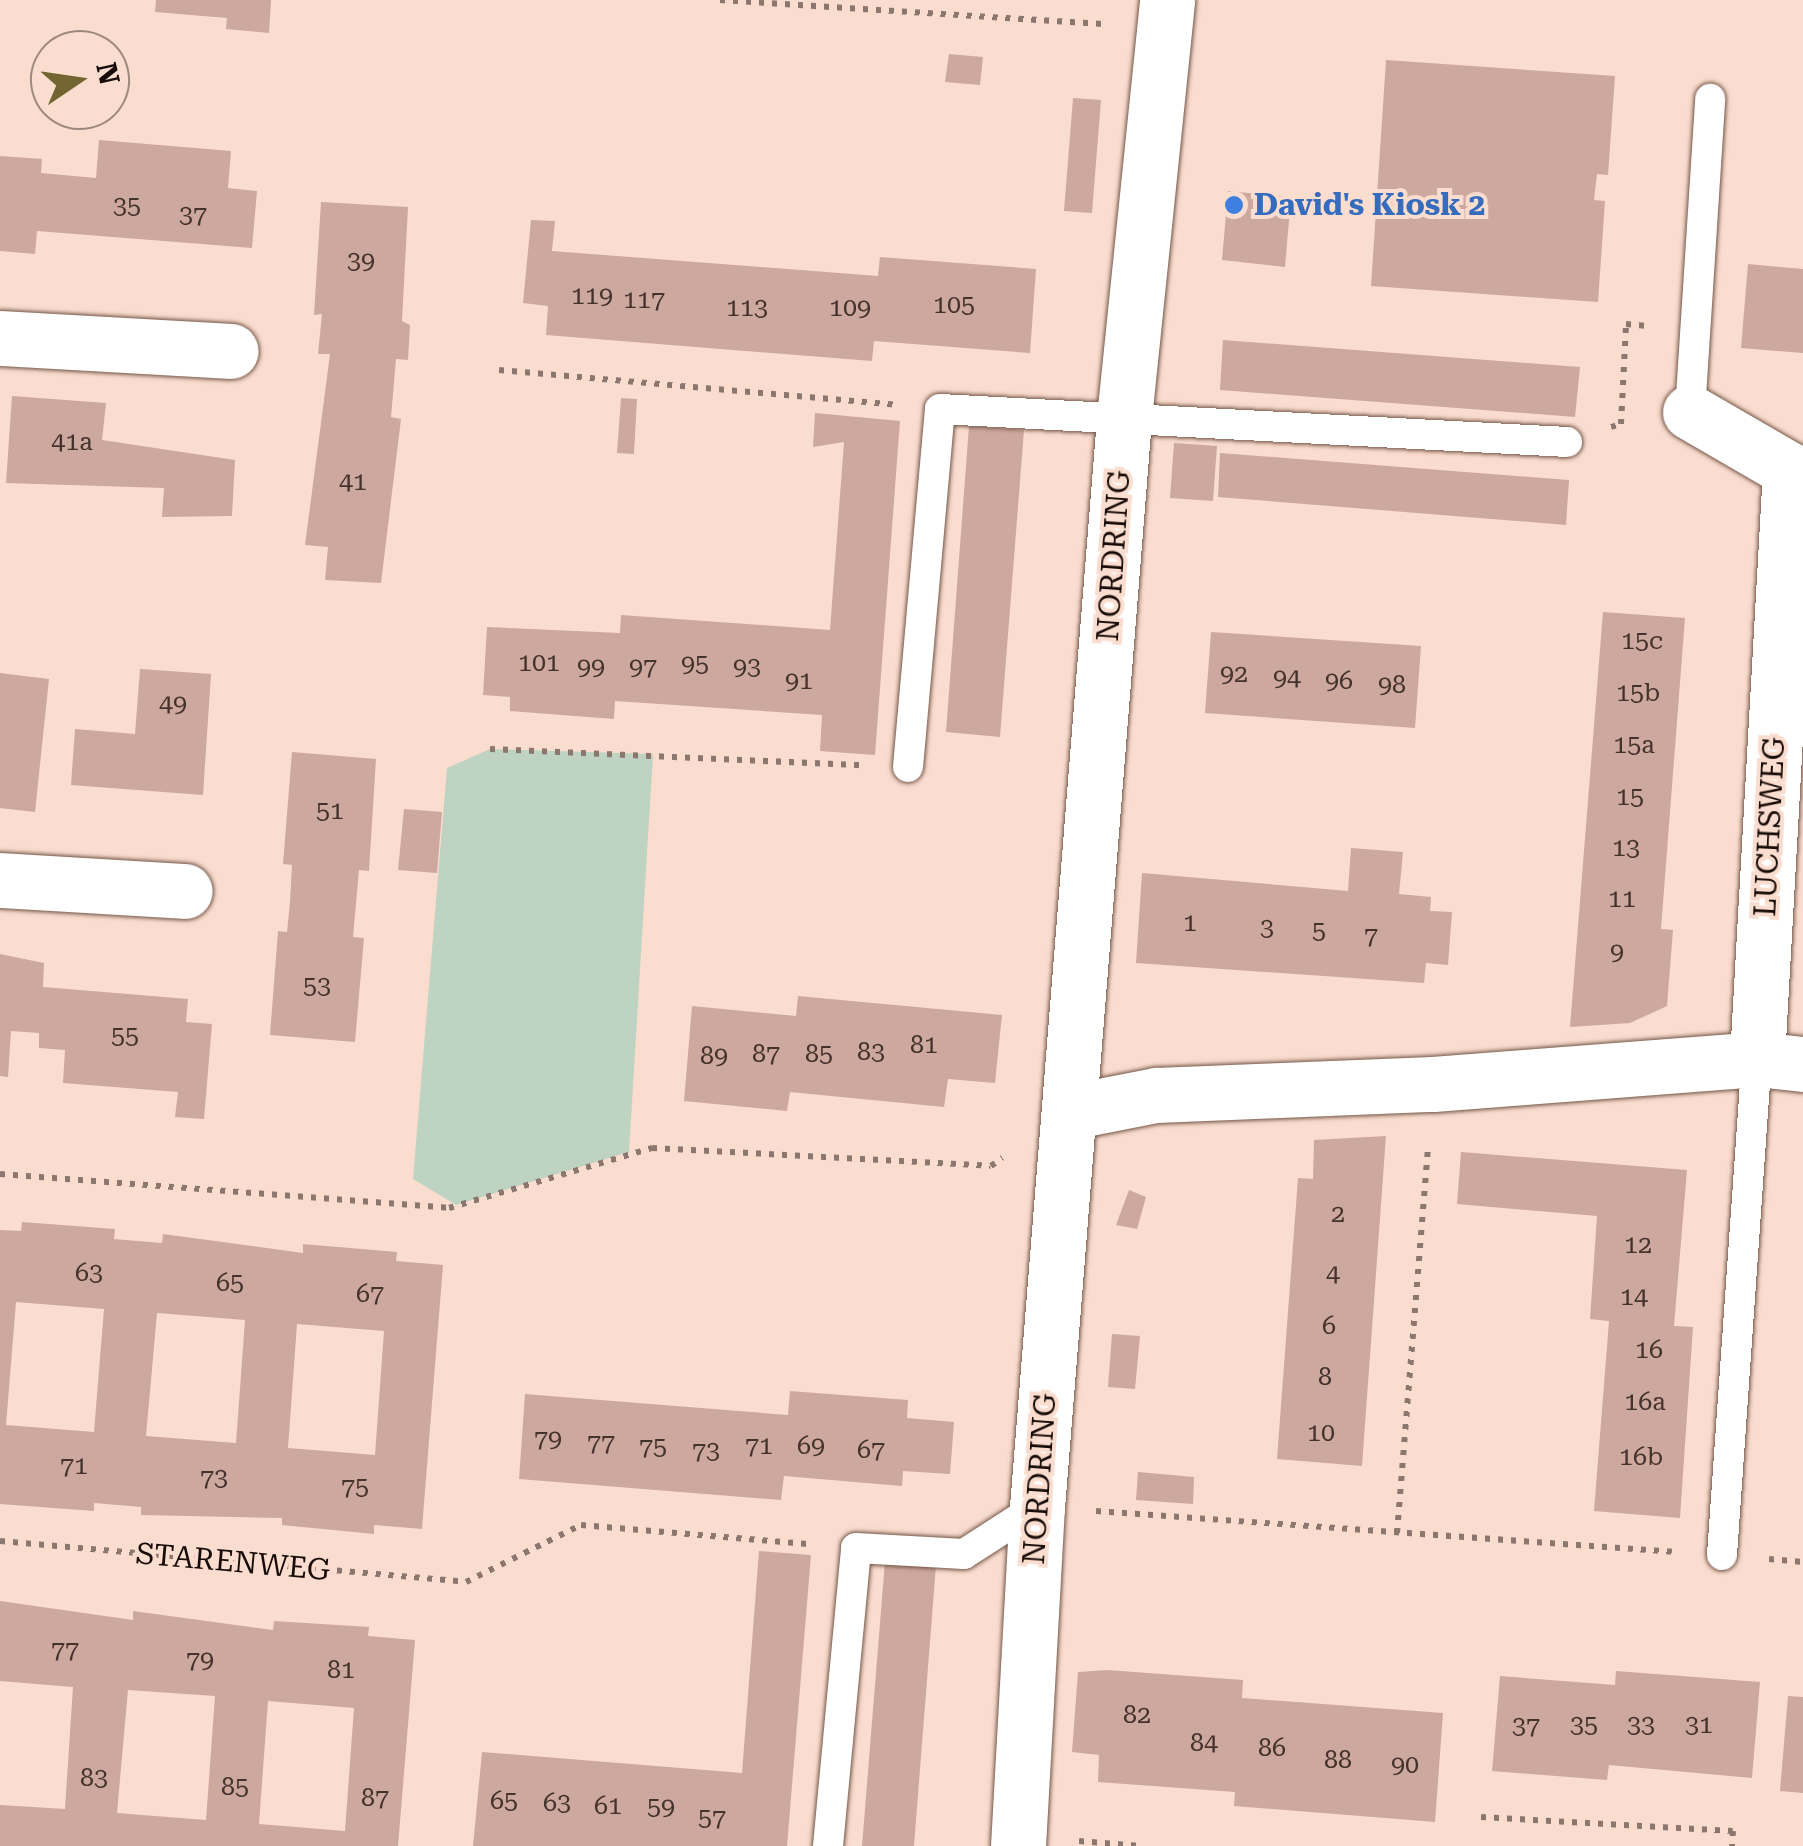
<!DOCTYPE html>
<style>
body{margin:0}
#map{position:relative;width:1803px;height:1846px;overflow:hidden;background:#faddcf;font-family:"Roboto Serif",serif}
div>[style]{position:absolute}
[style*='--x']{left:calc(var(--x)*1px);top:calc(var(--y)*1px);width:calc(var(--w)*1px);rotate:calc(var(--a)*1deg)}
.green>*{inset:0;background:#bfd3c2}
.building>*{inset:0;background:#cda89e}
.path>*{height:6px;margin-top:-3px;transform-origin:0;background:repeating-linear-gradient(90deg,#8c776e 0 5px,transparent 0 13px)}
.roads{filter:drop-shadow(0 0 2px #745647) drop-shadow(0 0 2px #745647)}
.service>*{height:30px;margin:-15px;padding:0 15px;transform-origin:15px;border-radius:15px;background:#fff}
.minor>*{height:55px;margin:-27.5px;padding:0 27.5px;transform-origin:27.5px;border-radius:27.5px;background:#fff}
.dots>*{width:28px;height:28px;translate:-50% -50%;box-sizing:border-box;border:5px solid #faddcf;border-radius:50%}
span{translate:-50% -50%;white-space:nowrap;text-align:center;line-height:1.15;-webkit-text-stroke:8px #faddcf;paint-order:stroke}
.number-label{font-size:25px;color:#44322c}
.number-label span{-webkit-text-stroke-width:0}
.shop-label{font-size:30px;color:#366cbe;font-weight:700}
.left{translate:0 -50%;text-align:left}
.street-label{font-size:30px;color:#160b06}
.north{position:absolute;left:30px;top:30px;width:100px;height:100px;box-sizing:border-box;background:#faddcf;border:2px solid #9f897f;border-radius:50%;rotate:77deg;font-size:28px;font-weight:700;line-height:40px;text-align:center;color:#160b06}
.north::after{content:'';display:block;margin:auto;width:35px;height:45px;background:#736532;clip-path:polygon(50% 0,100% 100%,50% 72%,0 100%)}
</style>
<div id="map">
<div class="green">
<i style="clip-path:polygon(490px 749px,653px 754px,629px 1152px,456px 1205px,413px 1179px,447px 768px)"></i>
</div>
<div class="building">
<i style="clip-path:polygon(156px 0,271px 0,269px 33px,226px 29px,227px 18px,155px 12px)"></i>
<i style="clip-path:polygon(949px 54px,983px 57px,980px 85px,945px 82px)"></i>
<i style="clip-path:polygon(1386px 60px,1615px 76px,1608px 175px,1597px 174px,1594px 200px,1605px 201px,1598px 302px,1371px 286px)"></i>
<i style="clip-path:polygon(1073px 98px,1101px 100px,1092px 213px,1064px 211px)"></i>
<i style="clip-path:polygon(99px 140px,231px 151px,228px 188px,257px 191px,252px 248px,37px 231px,35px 254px,0 251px,0 156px,42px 159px,41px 173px,96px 178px)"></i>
<i style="clip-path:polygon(1228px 191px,1291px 197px,1285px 267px,1222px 260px)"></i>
<i style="clip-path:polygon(321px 202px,408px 207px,402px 321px,410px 325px,408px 360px,396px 359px,391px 417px,401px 419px,381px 583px,325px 580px,328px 547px,305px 545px,330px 354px,318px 354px,322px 314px,314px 315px)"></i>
<i style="clip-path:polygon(531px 220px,555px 221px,552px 251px,878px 276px,880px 257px,1036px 269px,1030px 353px,874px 341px,872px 361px,546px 335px,548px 306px,523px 303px)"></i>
<i style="clip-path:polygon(1748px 264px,1803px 269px,1803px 353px,1741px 348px)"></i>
<i style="clip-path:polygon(1223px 340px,1580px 367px,1575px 417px,1220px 390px)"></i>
<i style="clip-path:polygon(12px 396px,106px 403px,102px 440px,235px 460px,232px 516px,162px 517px,164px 488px,6px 483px)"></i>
<i style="clip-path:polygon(621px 398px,637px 399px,634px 454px,617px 453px)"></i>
<i style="clip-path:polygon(815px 413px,900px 421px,875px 755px,820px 751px,822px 715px,615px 701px,614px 719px,510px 711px,510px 697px,483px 695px,487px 627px,620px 633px,621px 615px,830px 630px,844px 442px,813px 447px)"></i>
<i style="clip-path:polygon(969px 426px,1024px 430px,1000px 737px,946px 732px)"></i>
<i style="clip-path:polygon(1174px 443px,1217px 446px,1213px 501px,1170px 498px)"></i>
<i style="clip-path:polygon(1220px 453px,1569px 480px,1566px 525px,1218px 497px)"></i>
<i style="clip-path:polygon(1603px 612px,1685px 618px,1661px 929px,1673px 930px,1667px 1006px,1630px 1023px,1570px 1027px)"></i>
<i style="clip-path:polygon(1211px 632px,1421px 646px,1415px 728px,1205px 713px)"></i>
<i style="clip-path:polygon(140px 669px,211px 674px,203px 795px,71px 785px,75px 729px,135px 734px)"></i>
<i style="clip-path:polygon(0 673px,49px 679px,35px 812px,0 808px)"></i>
<i style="clip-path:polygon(292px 752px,376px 759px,369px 871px,359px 870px,353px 937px,364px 938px,355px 1042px,270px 1035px,278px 931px,287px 932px,290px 902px,292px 865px,283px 864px)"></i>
<i style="clip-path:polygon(404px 809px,442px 812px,437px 873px,398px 870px)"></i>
<i style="clip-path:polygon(1351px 848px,1403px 852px,1399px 894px,1431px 897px,1430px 911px,1452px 912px,1448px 965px,1426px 963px,1424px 983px,1136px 963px,1142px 873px,1348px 891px)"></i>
<i style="clip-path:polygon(0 954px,44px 963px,43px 987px,188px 999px,186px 1022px,212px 1024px,204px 1119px,175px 1117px,178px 1092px,63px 1083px,65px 1050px,39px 1048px,39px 1033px,11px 1031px,8px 1077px,0 1076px)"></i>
<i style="clip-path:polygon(798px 996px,1002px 1015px,995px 1083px,948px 1079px,944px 1107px,790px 1092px,787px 1111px,684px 1101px,692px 1006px,796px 1016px)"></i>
<i style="clip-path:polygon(1386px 1136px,1362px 1466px,1277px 1459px,1298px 1178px,1313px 1179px,1314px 1140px)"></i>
<i style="clip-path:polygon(1461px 1152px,1687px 1170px,1674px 1326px,1693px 1327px,1680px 1518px,1594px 1511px,1609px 1321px,1590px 1319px,1597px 1216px,1457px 1204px)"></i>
<i style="clip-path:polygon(1129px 1190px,1146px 1197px,1137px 1229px,1116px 1225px)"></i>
<i style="clip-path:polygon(evenodd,22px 1222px,115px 1229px,114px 1239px,162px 1243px,163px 1234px,303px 1253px,303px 1244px,397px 1252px,396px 1261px,443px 1265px,422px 1529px,374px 1525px,374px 1534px,282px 1525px,282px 1518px,141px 1515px,141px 1507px,94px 1503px,94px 1511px,0 1504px,0 1230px,21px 1231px,22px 1222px,16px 1302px,104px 1309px,94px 1432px,6px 1425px,16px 1302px,22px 1222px,157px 1313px,245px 1320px,236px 1443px,146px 1436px,157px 1313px,22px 1222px,297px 1324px,384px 1331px,375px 1455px,288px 1448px,297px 1324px)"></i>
<i style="clip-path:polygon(1112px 1334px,1140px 1336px,1135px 1389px,1108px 1387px)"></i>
<i style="clip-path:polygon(790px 1391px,908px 1400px,907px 1418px,954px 1422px,950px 1474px,903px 1471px,902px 1486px,784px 1476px,781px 1500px,519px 1479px,525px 1394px,788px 1415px)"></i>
<i style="clip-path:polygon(1138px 1472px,1194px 1477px,1193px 1504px,1136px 1500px)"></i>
<i style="clip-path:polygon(759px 1551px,811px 1555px,787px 1846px,473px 1846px,482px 1752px,742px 1773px)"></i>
<i style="clip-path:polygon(885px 1561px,936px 1565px,914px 1846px,862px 1846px)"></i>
<i style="clip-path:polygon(evenodd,0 1601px,133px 1620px,133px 1611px,273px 1630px,274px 1621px,369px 1627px,368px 1636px,415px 1640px,398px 1846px,0 1846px,0 1805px,65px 1809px,73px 1687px,0 1681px,0 1601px,128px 1690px,215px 1696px,206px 1820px,117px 1813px,128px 1690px,0 1601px,268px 1701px,354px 1708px,345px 1831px,259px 1824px,268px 1701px)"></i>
<i style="clip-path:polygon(1107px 1670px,1243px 1680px,1242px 1698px,1443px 1713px,1435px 1822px,1234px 1806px,1235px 1792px,1098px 1782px,1099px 1755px,1072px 1752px,1078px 1672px)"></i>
<i style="clip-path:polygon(1616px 1671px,1760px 1682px,1752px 1778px,1609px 1765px,1607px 1780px,1492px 1771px,1500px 1676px,1615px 1685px)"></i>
<i style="clip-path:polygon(1788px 1696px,1803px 1697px,1803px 1793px,1780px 1791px)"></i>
</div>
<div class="path">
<i style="--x:720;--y:0;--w:384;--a:3.6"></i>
<i style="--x:499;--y:370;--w:399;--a:5"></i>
<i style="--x:1611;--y:427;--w:10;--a:-17"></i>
<i style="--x:1621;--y:424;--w:100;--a:-87.1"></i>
<i style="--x:1626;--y:324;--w:22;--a:5"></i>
<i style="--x:490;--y:749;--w:373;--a:2.5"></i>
<i style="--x:0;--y:1174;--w:450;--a:4.3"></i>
<i style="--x:449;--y:1208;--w:212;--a:-16.5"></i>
<i style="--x:652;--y:1148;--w:339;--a:3"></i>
<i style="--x:991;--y:1166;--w:14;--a:-36"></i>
<i style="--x:1096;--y:1511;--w:582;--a:4.04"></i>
<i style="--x:1397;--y:1533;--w:389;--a:-85.4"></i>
<i style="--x:0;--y:1541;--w:468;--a:5"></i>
<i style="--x:466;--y:1582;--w:128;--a:-26.4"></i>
<i style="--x:581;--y:1525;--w:227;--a:4.8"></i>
<i style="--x:1769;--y:1559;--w:34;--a:5"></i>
<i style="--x:1481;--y:1817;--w:252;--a:3.2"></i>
<i style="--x:1733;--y:1831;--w:15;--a:94"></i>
<i style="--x:1079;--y:1841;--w:62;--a:4.6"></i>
</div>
<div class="roads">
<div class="service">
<i style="--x:1690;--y:412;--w:314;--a:-86.3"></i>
<i style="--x:908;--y:767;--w:359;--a:-84.9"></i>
<i style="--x:940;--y:409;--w:628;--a:3.01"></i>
<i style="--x:1722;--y:1555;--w:497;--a:-86"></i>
<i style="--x:828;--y:1846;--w:299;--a:-84.6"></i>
<i style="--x:856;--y:1548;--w:108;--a:3.2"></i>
<i style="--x:964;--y:1554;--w:87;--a:-32.8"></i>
</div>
<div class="minor">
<i style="--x:0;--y:338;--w:231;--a:3.2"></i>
<i style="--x:1690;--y:412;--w:116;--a:30.1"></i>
<i style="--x:1790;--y:470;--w:590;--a:93.21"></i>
<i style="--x:0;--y:880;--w:185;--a:3.4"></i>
<i style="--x:1069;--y:1112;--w:89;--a:-11.1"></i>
<i style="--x:1156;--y:1095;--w:277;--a:-2.3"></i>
<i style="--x:1433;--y:1084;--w:325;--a:-4.4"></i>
<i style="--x:1757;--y:1059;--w:46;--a:6.2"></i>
<i style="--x:1018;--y:1846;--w:340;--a:-86.8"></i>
<i style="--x:1037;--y:1507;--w:1092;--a:-85.43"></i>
<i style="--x:1124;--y:418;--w:420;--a:-84.1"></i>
</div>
</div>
<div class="dots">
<i style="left:1234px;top:205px;background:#3f7fe0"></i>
</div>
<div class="number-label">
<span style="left:127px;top:206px">35</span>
<span style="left:193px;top:215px">37</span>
<span style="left:361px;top:261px">39</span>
<span style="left:592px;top:296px">119</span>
<span style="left:644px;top:300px">117</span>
<span style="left:954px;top:305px">105</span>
<span style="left:747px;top:308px">113</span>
<span style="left:850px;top:308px">109</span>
<span style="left:72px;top:442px">41a</span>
<span style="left:353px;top:482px">41</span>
<span style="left:1642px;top:641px">15c</span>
<span style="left:539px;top:663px">101</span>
<span style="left:695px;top:664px">95</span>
<span style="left:591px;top:667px">99</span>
<span style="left:643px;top:667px">97</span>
<span style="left:747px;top:667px">93</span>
<span style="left:1234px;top:674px">92</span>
<span style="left:1287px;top:678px">94</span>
<span style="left:799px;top:681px">91</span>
<span style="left:1339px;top:681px">96</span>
<span style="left:1392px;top:685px">98</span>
<span style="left:1638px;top:693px">15b</span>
<span style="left:173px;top:704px">49</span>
<span style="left:1634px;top:745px">15a</span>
<span style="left:1630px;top:797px">15</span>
<span style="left:330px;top:811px">51</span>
<span style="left:1626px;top:848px">13</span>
<span style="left:1622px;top:899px">11</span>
<span style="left:1190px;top:923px">1</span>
<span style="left:1267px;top:928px">3</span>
<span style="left:1319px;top:931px">5</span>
<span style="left:1371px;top:936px">7</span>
<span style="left:1617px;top:952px">9</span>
<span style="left:317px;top:986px">53</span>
<span style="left:125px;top:1036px">55</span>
<span style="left:924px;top:1045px">81</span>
<span style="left:871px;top:1052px">83</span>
<span style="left:766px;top:1054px">87</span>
<span style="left:819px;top:1054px">85</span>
<span style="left:714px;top:1056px">89</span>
<span style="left:1338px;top:1214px">2</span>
<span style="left:1638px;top:1245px">12</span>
<span style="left:89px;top:1273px">63</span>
<span style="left:1333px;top:1274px">4</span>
<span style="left:230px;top:1283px">65</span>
<span style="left:370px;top:1294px">67</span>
<span style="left:1634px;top:1297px">14</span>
<span style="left:1329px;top:1326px">6</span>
<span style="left:1649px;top:1350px">16</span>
<span style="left:1325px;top:1377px">8</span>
<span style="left:1645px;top:1402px">16a</span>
<span style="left:1321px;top:1433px">10</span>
<span style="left:548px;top:1439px">79</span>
<span style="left:601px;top:1443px">77</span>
<span style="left:759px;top:1446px">71</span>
<span style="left:811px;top:1446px">69</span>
<span style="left:653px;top:1447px">75</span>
<span style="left:871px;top:1450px">67</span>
<span style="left:706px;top:1451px">73</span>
<span style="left:1641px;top:1457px">16b</span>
<span style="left:74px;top:1466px">71</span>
<span style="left:214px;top:1478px">73</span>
<span style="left:355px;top:1487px">75</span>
<span style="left:65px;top:1650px">77</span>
<span style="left:200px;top:1660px">79</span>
<span style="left:341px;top:1670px">81</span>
<span style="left:1137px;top:1715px">82</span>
<span style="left:1584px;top:1725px">35</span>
<span style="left:1641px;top:1725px">33</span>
<span style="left:1699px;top:1725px">31</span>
<span style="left:1526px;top:1726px">37</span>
<span style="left:1204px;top:1743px">84</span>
<span style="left:1272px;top:1748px">86</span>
<span style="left:1338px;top:1760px">88</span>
<span style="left:1405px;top:1765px">90</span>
<span style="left:94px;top:1778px">83</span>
<span style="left:235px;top:1787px">85</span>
<span style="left:375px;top:1798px">87</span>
<span style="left:504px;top:1801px">65</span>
<span style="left:557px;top:1803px">63</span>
<span style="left:608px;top:1806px">61</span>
<span style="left:661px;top:1807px">59</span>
<span style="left:712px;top:1818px">57</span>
</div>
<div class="shop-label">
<span class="left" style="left:1254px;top:205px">David's Kiosk 2</span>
</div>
<div class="street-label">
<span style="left:1114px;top:556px;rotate:-86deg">NORDRING</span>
<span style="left:1770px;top:827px;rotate:-87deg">LUCHSWEG</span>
<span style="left:1040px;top:1479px;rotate:-86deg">NORDRING</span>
<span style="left:233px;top:1562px;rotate:5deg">STARENWEG</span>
</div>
<div class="north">N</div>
</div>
